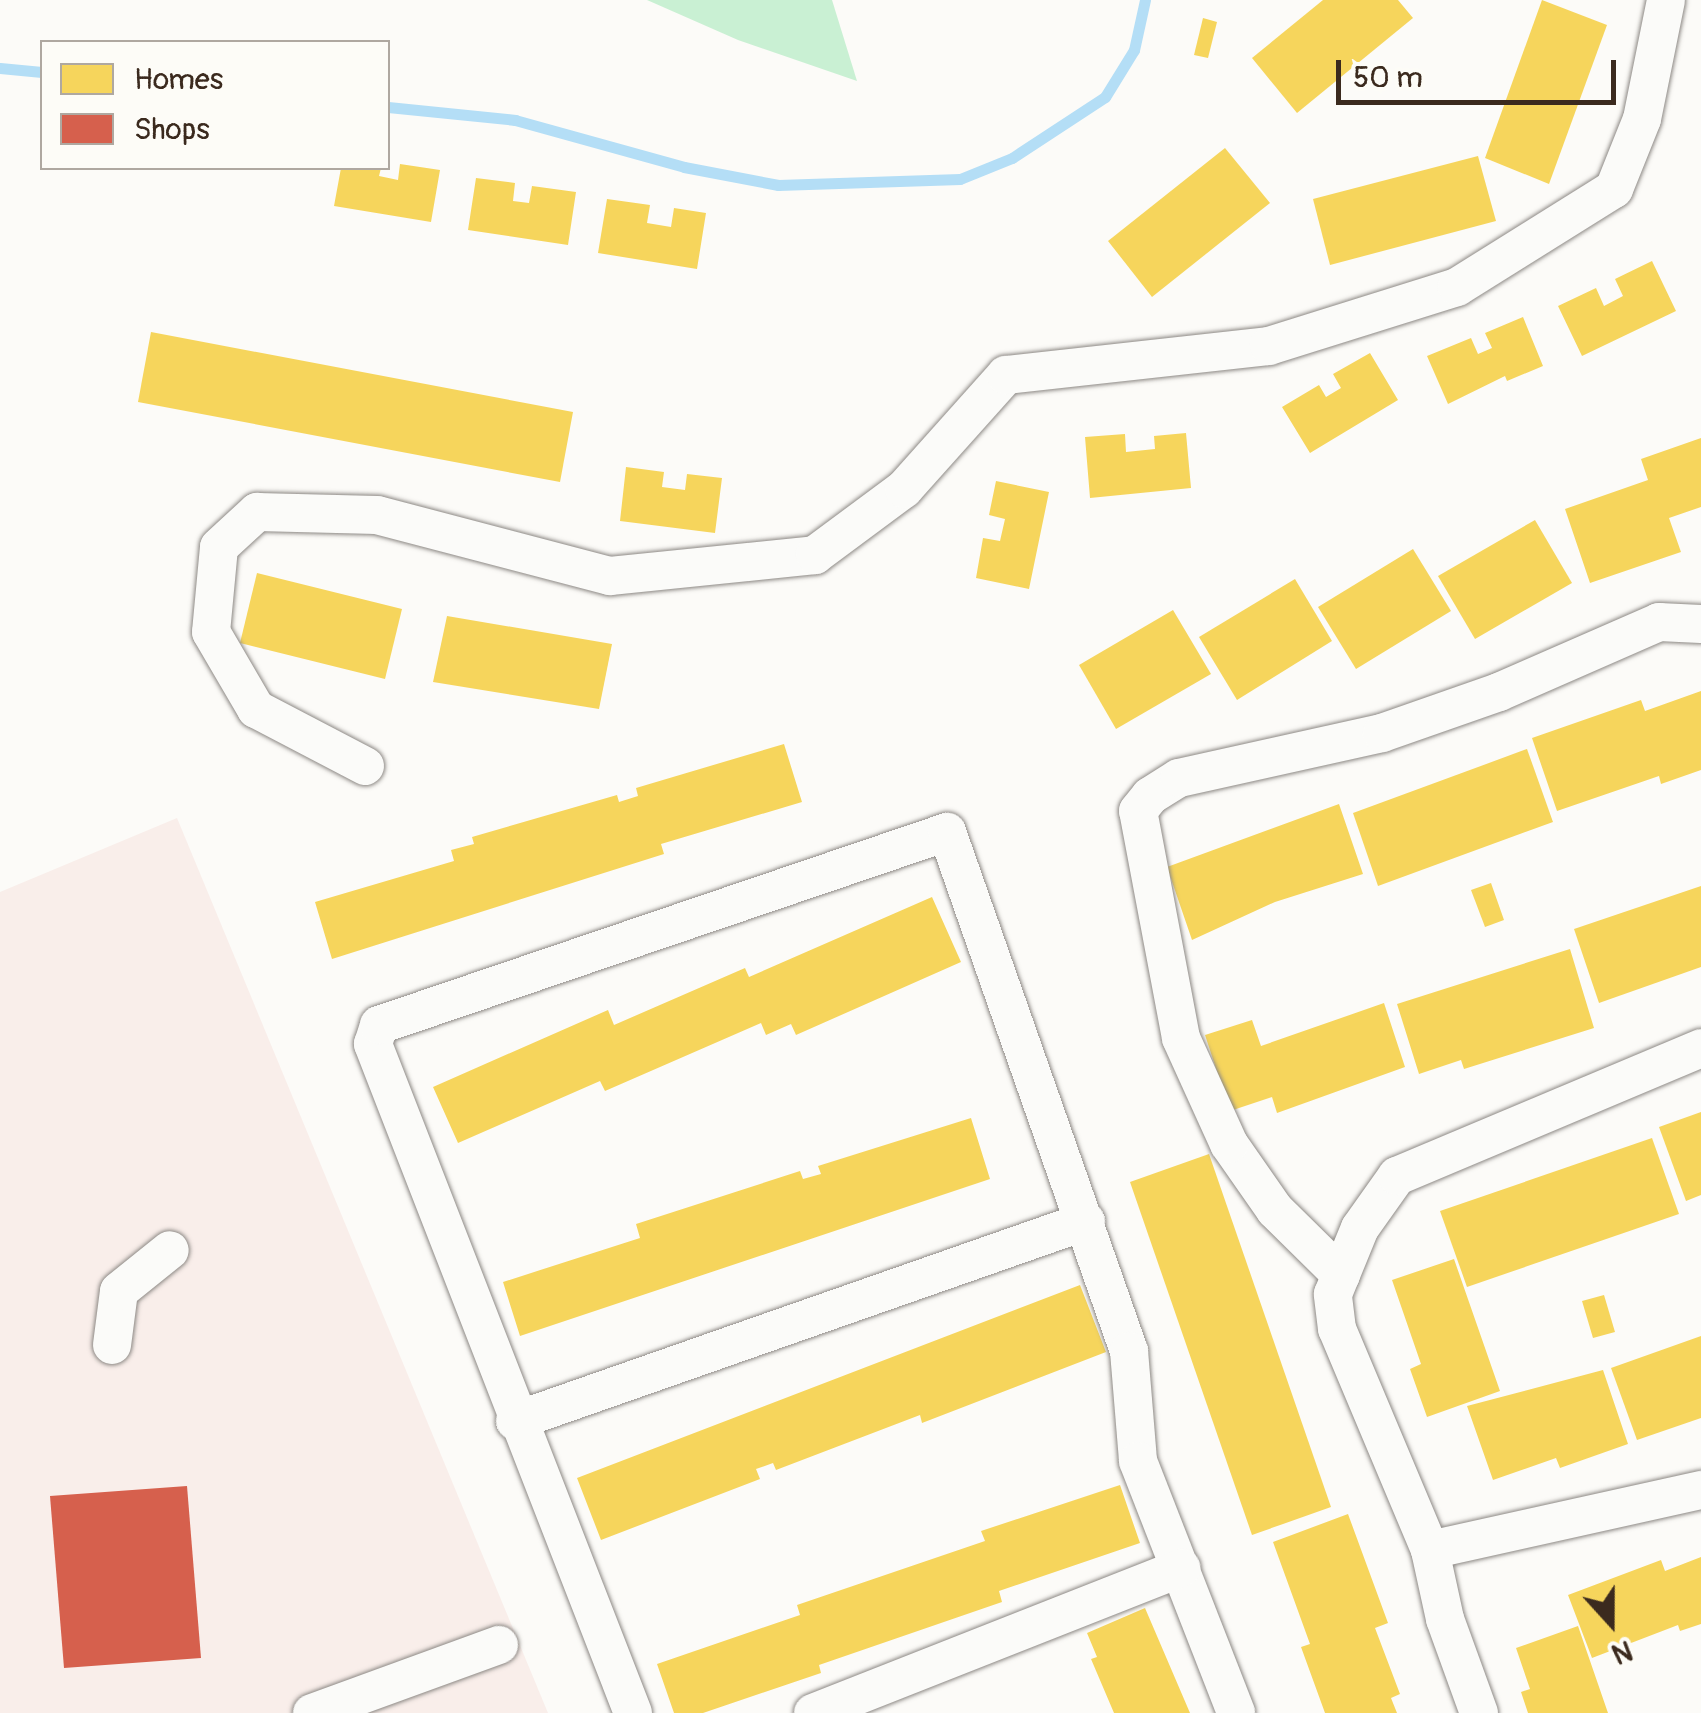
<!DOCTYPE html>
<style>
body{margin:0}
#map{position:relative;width:1701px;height:1713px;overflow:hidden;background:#fcfbf8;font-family:Pangolin,sans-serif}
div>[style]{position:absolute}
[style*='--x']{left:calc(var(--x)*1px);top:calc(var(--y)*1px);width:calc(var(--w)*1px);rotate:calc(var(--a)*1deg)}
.built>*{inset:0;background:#f9eeea}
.green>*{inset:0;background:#c9f0d3}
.homes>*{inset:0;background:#f6d55c}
.shops>*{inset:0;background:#d6604d}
.stream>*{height:11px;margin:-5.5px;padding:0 5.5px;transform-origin:5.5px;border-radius:5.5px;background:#b4def6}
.roads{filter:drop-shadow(0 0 2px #8d8985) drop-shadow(0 0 2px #8d8985)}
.minor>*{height:38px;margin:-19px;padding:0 19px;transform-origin:19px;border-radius:19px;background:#fbfbf9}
span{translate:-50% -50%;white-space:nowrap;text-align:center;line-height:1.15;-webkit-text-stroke:10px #fdfcf7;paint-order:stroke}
.legend{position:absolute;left:40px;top:40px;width:350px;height:130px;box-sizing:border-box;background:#fdfcf7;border:2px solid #afa8a0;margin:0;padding:12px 18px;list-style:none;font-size:30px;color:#3b2a1e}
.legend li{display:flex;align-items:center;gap:20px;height:50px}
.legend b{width:50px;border:2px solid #afa8a0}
.north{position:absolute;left:1561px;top:1573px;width:100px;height:100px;-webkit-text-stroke:8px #fdfcf7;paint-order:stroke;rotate:159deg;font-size:28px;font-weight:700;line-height:40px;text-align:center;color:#3b2a1e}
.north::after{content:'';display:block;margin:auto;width:35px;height:45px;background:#3b2a1e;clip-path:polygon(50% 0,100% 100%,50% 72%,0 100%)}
.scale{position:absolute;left:1336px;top:60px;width:280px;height:45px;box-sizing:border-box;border:5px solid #3b2a1e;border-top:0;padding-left:12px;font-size:30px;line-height:35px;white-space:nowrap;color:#3b2a1e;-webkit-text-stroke:8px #fdfcf7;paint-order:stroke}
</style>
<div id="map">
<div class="built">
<i style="clip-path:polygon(177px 818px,548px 1713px,0 1713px,0 892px)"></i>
</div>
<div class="green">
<i style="clip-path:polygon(647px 0,832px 0,857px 81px,738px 40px)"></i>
</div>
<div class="homes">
<i style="clip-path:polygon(1323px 0,1398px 0,1413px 18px,1297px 113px,1252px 58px)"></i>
<i style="clip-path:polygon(1542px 0,1607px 25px,1549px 184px,1485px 158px)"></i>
<i style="clip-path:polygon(1203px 18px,1217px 22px,1208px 58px,1194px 55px)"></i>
<i style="clip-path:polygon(1225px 148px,1270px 203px,1152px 297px,1108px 241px)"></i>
<i style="clip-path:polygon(1478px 156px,1496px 221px,1330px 265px,1313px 199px)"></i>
<i style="clip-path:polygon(400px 164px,440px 170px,431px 222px,334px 206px,341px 168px,381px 168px,379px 176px,398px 180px)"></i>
<i style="clip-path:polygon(476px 178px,515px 183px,513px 201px,529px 203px,532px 186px,576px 192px,568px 245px,468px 230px)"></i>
<i style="clip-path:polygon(607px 199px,650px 205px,647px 223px,671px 227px,674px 208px,706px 213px,697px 269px,598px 253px)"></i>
<i style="clip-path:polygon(1652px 261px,1676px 311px,1582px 356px,1558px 306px,1596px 288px,1604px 306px,1623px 296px,1615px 279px)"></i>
<i style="clip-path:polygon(1523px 317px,1543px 366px,1507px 381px,1505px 376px,1448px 404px,1427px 356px,1471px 338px,1478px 354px,1492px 348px,1485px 333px)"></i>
<i style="clip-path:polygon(151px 332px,573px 412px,560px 482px,138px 402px)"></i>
<i style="clip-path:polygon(1370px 353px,1398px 400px,1310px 453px,1282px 407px,1319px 385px,1326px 397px,1341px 388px,1333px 374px)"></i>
<i style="clip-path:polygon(1186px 433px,1191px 488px,1090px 498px,1085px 437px,1125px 434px,1126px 452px,1155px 449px,1154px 436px)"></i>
<i style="clip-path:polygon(1701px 438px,1701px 507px,1669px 518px,1681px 552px,1590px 583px,1565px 509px,1648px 480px,1641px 459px)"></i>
<i style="clip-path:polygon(626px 467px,664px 472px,662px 487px,685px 490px,687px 474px,722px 478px,715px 533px,620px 521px)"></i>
<i style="clip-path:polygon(996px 481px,1049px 492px,1029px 589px,976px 578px,983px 538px,1000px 541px,1005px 519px,989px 515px)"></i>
<i style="clip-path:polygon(1535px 520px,1572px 583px,1475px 639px,1438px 576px)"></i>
<i style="clip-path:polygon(1413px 549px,1451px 611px,1356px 669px,1318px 607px)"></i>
<i style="clip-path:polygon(257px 573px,402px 609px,385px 679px,240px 643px)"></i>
<i style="clip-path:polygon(1295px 579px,1332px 641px,1237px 700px,1199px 637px)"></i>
<i style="clip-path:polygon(1173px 610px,1211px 674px,1116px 729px,1079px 665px)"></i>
<i style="clip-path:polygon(447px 616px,612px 644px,599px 709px,433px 682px)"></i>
<i style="clip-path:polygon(1701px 691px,1701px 770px,1661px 784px,1659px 776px,1557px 811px,1532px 738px,1641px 700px,1645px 711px)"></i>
<i style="clip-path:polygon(784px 744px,802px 802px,661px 844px,664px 854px,332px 959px,315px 902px,454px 861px,451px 850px,474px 844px,472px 837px,617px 795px,619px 802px,638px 796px,636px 788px)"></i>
<i style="clip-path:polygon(1527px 749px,1553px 822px,1378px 886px,1353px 813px)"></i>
<i style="clip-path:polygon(1339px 804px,1363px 874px,1275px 902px,1192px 940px,1167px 867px)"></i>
<i style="clip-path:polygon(1491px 883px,1504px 920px,1485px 927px,1471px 890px)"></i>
<i style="clip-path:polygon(1701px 886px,1701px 967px,1599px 1003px,1574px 929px)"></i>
<i style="clip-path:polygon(932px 897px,961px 962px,796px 1035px,791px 1024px,766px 1035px,761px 1023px,605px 1091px,600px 1081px,458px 1143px,433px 1087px,608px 1010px,614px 1025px,745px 968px,749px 977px)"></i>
<i style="clip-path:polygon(1570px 949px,1594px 1028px,1464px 1069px,1461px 1060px,1419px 1074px,1397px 1004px)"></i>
<i style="clip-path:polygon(1384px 1003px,1405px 1067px,1277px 1113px,1272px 1097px,1230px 1111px,1205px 1035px,1252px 1020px,1261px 1046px)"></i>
<i style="clip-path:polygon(1701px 1112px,1701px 1195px,1686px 1201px,1659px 1127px)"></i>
<i style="clip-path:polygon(971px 1118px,990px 1179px,520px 1336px,503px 1282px,640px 1238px,636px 1224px,800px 1171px,803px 1179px,821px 1174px,818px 1166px)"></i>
<i style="clip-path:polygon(1652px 1138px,1679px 1214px,1467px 1287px,1440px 1211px)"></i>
<i style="clip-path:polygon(1209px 1154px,1331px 1507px,1252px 1535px,1130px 1182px)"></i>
<i style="clip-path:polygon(1454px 1259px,1500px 1391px,1427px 1417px,1410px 1369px,1421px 1364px,1392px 1280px)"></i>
<i style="clip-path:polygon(1080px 1285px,1106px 1352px,922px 1423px,920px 1415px,776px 1470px,773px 1463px,756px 1469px,760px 1479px,601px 1540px,577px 1478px)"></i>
<i style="clip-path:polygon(1604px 1295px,1615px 1332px,1593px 1338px,1582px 1301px)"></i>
<i style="clip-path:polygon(1701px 1336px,1701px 1418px,1637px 1440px,1611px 1368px)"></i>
<i style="clip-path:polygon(1603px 1370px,1628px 1444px,1560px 1468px,1556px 1458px,1493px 1480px,1467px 1406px)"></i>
<i style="clip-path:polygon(1120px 1485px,1140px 1543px,999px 1591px,1002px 1602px,819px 1665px,821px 1673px,703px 1713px,674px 1713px,657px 1664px,800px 1615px,797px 1605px,985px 1541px,981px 1531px)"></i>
<i style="clip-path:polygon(1348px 1514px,1388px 1623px,1375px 1628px,1400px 1694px,1391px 1698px,1397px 1713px,1325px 1713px,1301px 1647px,1310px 1644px,1273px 1542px)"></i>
<i style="clip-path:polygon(1701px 1557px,1701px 1624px,1680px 1631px,1678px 1625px,1592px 1658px,1568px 1595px,1661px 1560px,1665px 1571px)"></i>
<i style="clip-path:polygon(1145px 1608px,1190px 1713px,1114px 1713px,1091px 1659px,1097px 1657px,1087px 1633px)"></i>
<i style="clip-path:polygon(1578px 1626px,1608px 1713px,1528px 1713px,1521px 1692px,1530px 1689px,1516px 1648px)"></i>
</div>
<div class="shops">
<i style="clip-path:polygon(187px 1486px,201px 1658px,64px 1668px,50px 1496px)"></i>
</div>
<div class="stream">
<i style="--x:0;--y:68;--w:42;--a:5.4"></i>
<i style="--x:388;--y:107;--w:128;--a:5.8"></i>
<i style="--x:515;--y:120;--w:175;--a:15.5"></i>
<i style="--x:684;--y:167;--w:96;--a:10.8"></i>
<i style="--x:778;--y:185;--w:182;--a:-1.9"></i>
<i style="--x:960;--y:179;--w:56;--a:-22"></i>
<i style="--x:1012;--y:158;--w:111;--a:-33.3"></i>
<i style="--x:1105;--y:97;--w:55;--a:-58.3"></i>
<i style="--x:1134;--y:50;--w:51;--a:-77.6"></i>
</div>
<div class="roads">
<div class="minor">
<i style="--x:365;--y:766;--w:123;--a:-152.4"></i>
<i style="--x:256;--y:709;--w:89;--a:-120.3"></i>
<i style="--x:211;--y:632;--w:85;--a:-84.6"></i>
<i style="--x:219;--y:547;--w:52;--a:-42.6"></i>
<i style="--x:257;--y:512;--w:120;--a:1.4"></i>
<i style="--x:377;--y:515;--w:241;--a:14.7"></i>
<i style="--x:610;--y:576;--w:206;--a:-5.8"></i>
<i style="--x:815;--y:555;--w:111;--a:-36.6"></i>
<i style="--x:904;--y:489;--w:153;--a:-48.2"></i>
<i style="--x:1006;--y:375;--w:265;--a:-6.3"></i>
<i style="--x:1269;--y:346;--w:197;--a:-17.4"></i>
<i style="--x:1457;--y:287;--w:185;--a:-32"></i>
<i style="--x:1614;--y:189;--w:75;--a:-68.2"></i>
<i style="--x:1642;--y:119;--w:121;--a:-78.6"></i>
<i style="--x:1341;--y:1275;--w:93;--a:-135.4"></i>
<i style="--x:1275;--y:1210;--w:80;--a:-124.9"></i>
<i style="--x:1229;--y:1144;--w:116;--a:-114.4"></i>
<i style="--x:1181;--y:1038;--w:231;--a:-100.7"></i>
<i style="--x:1138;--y:811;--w:19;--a:-51"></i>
<i style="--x:1150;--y:796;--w:34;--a:-32"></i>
<i style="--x:1179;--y:778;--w:208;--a:-12.5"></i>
<i style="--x:1382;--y:733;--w:124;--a:-19.3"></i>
<i style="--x:1499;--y:692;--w:175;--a:-23.6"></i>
<i style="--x:1659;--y:622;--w:42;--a:2.7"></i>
<i style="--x:112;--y:1345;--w:54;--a:-82.6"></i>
<i style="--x:119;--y:1291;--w:65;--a:-38.8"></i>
<i style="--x:515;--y:1421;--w:605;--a:-19.3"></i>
<i style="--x:1430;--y:1550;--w:278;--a:-12.5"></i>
<i style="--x:312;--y:1713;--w:199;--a:-20"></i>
<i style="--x:633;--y:1713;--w:718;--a:-111.24"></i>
<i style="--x:373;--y:1044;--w:20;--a:-72"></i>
<i style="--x:379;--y:1025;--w:600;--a:-18.77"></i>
<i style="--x:947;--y:832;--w:550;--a:70.68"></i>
<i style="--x:1129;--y:1351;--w:110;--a:85.3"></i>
<i style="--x:1138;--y:1461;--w:270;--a:68.7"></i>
<i style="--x:813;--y:1713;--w:396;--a:-21.5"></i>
<i style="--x:1479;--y:1713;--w:100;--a:-109.9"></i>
<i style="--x:1445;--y:1619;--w:71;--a:-102.3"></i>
<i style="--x:1430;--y:1550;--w:240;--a:-112.8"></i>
<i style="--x:1337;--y:1329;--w:35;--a:-97"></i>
<i style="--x:1333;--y:1294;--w:71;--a:-67.8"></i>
<i style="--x:1360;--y:1228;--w:64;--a:-54.6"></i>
<i style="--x:1397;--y:1176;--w:330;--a:-22.8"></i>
</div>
</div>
<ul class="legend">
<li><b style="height:28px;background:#f6d55c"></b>Homes</li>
<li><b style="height:28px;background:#d6604d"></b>Shops</li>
</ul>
<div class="north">N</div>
<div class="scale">50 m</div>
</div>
